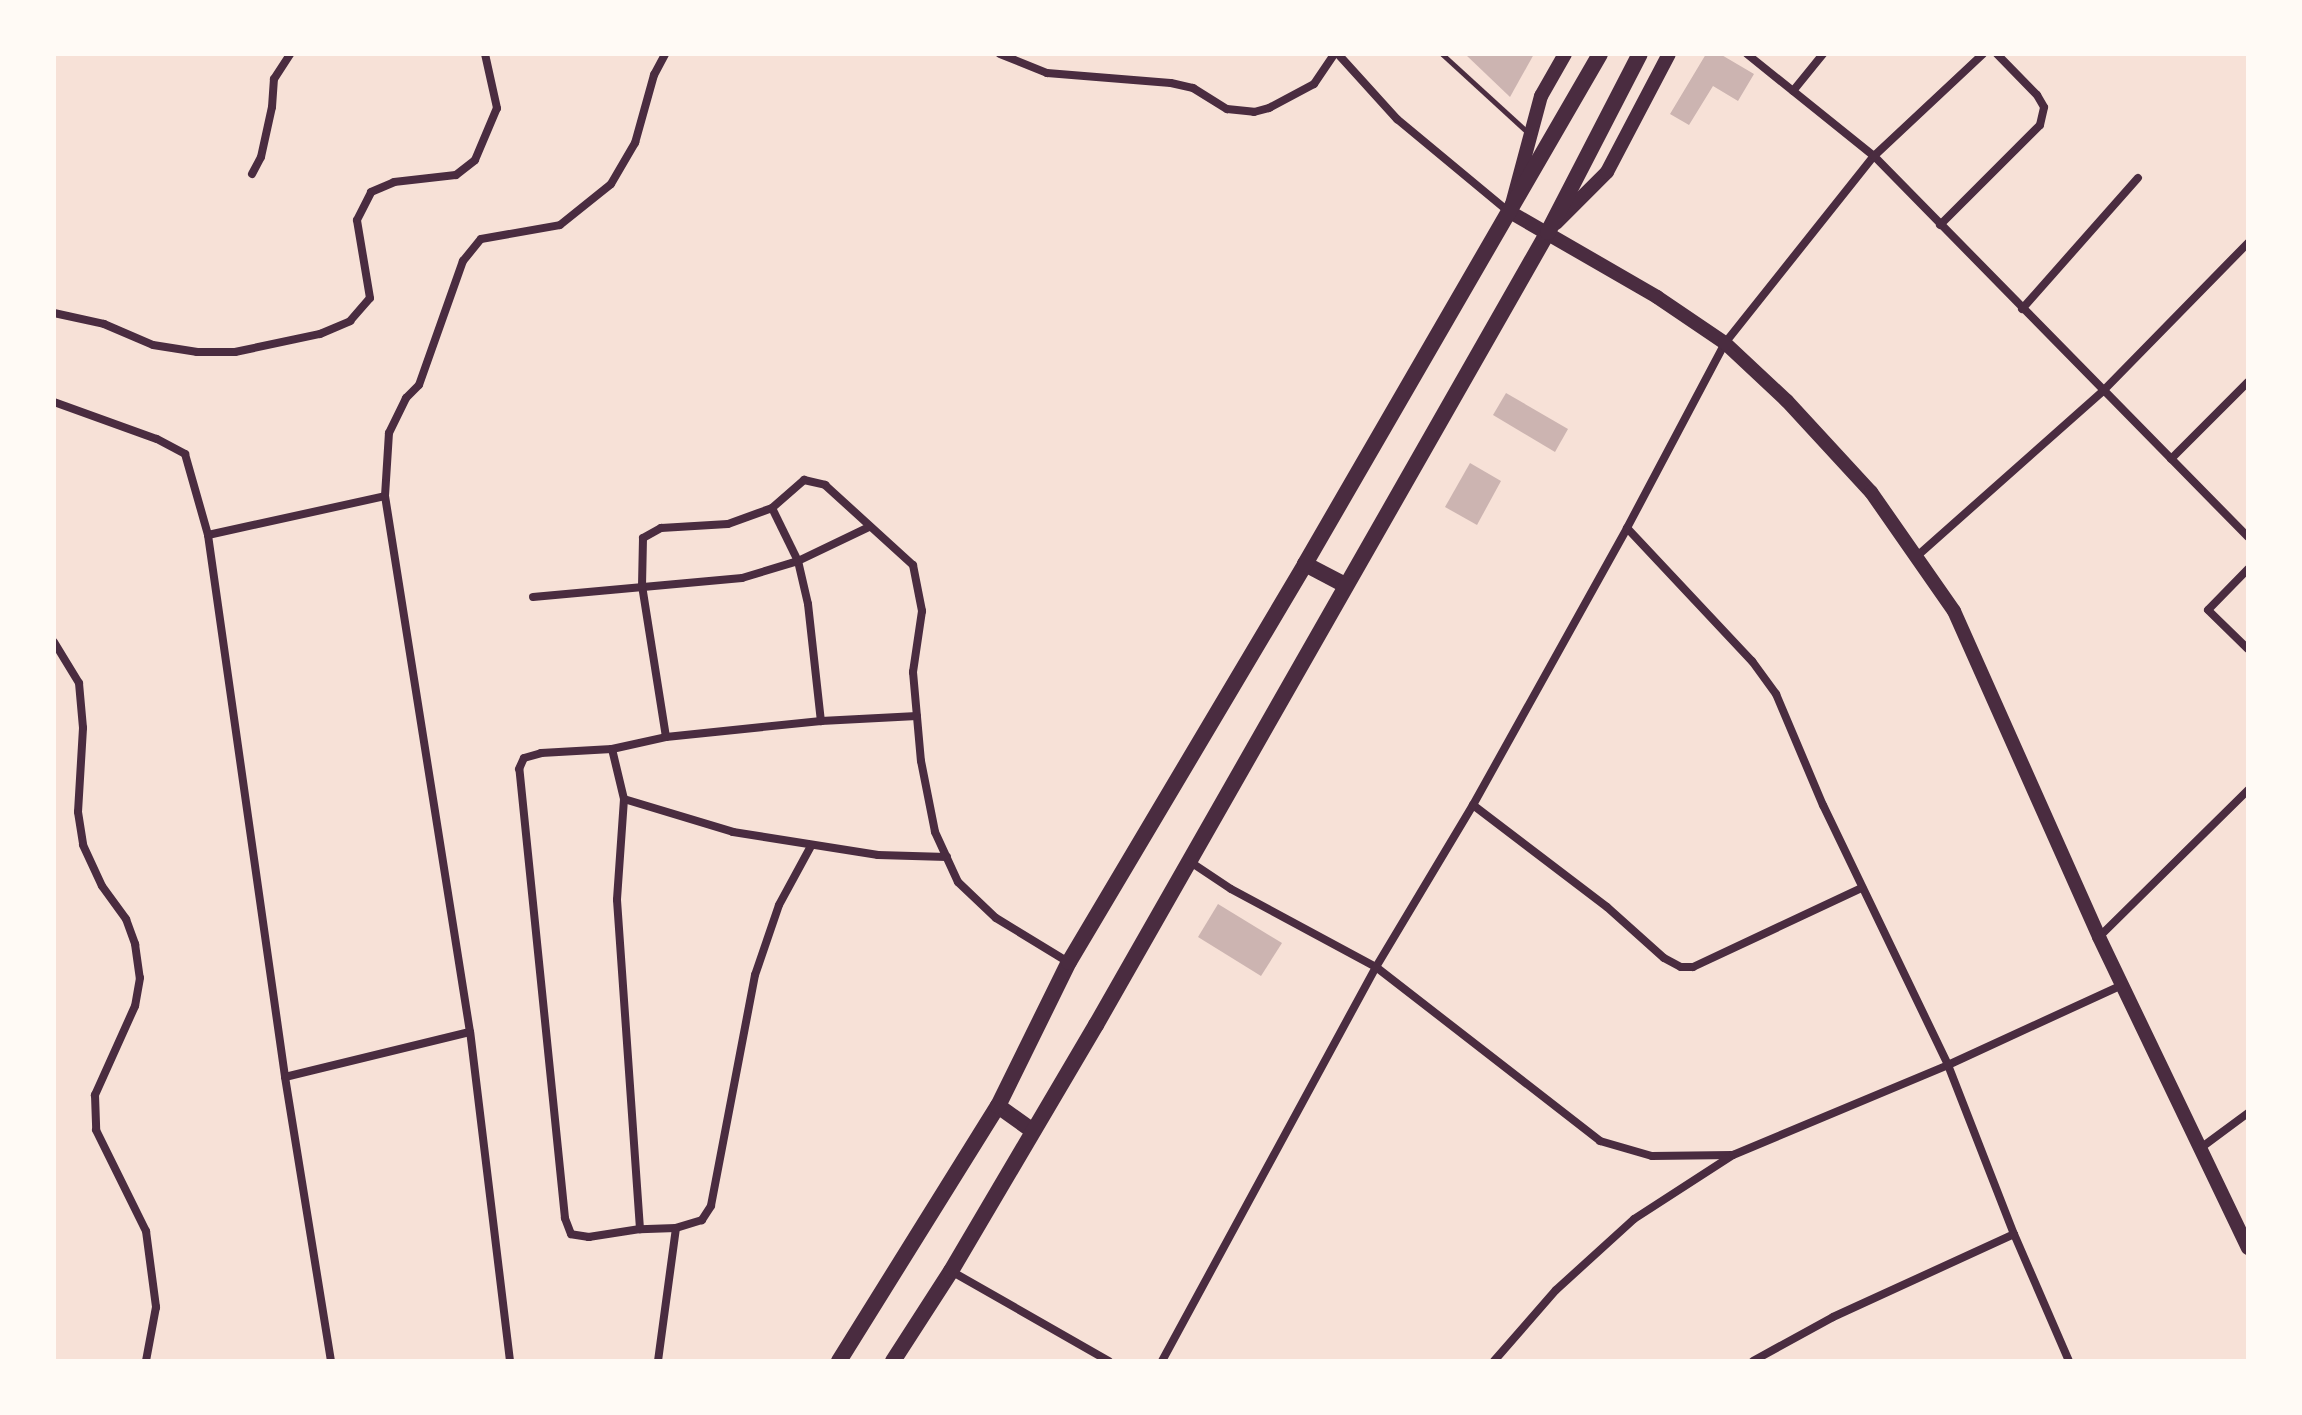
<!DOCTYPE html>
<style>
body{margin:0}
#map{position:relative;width:2302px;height:1415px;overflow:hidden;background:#f7e1d7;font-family:"Varela Round",sans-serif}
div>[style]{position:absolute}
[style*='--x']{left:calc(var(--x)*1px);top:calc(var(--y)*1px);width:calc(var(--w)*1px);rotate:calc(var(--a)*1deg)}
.building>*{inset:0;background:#ccb4b1}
.service>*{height:5px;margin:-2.5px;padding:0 2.5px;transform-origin:2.5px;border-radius:2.5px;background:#4a2c40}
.minor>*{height:8px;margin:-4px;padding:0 4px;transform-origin:4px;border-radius:4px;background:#4a2c40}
.tertiary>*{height:14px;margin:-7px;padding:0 7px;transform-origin:7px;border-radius:7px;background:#4a2c40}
.secondary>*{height:16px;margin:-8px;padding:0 8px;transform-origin:8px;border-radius:8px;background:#4a2c40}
span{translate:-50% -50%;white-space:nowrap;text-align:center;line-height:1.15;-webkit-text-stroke:8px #fffaf5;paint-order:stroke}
.frame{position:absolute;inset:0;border:56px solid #fffaf5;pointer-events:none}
</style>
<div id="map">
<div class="building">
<i style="clip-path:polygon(1465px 54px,1534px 54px,1510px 97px)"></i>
<i style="clip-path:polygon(1706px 54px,1720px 54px,1754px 74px,1738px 101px,1713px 86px,1689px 125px,1670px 114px)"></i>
<i style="clip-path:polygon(1506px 393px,1568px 429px,1555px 452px,1493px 415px)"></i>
<i style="clip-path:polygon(1470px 463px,1501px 481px,1477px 525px,1445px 507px)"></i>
<i style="clip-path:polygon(1218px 904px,1282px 943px,1261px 976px,1198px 937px)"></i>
</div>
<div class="service">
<i style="--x:1442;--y:54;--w:115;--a:42.5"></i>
</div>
<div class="minor">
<i style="--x:1000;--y:54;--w:51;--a:22"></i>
<i style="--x:1047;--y:73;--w:124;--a:4.6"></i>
<i style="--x:1171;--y:83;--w:23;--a:13"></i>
<i style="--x:1193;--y:88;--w:40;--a:32"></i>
<i style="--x:1227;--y:109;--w:27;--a:6"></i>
<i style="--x:1254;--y:112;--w:16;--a:-15"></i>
<i style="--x:1269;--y:108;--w:51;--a:-28.1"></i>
<i style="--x:1314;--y:84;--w:36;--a:-56"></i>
<i style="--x:1338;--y:54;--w:88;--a:47.8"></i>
<i style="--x:1397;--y:119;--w:146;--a:39.7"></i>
<i style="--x:1747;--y:54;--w:163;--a:38.8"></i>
<i style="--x:1874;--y:156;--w:534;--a:45.53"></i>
<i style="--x:1793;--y:91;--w:48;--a:-51"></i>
<i style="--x:252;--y:174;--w:19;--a:-62"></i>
<i style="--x:261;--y:157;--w:51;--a:-77.6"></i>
<i style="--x:272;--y:107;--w:28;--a:-86"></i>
<i style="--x:274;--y:79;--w:30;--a:-57"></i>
<i style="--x:1940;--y:225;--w:141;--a:-45"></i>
<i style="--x:2040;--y:125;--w:18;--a:-77"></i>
<i style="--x:2044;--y:107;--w:14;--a:-120"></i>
<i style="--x:2037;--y:95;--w:57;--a:-134.3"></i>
<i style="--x:2022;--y:309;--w:175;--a:-48.5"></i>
<i style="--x:54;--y:313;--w:51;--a:12.4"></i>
<i style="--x:104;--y:324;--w:53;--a:23.2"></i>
<i style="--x:153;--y:345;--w:45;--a:9"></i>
<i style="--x:197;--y:352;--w:38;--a:0"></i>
<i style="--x:235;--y:352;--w:87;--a:-12"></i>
<i style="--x:320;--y:334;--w:33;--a:-23"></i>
<i style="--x:350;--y:321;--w:30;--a:-49"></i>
<i style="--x:370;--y:298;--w:79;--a:-99.5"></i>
<i style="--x:357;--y:220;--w:31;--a:-63"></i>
<i style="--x:371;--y:192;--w:25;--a:-23"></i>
<i style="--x:394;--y:182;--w:62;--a:-6.4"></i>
<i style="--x:456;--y:175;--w:24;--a:-38"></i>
<i style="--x:475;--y:160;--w:56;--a:-67.1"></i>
<i style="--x:497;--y:108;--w:55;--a:-102.5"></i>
<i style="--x:54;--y:402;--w:109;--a:19.8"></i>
<i style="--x:157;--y:439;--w:32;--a:28"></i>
<i style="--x:185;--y:454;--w:84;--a:74.1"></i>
<i style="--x:208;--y:535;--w:547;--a:81.91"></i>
<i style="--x:285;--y:1077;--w:288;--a:80.8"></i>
<i style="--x:2171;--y:459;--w:109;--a:-45"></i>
<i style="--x:772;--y:508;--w:59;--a:63.9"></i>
<i style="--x:798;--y:561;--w:44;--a:76.9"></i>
<i style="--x:808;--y:604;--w:118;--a:83.7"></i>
<i style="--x:1627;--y:528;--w:183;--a:46.8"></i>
<i style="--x:1752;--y:661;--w:41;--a:54"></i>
<i style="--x:1776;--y:694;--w:121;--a:67.1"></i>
<i style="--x:1823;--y:805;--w:288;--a:64.3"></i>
<i style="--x:1948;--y:1065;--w:181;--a:68.7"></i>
<i style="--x:2014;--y:1234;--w:138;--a:66.6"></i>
<i style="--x:208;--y:535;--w:181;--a:-12.4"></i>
<i style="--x:1916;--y:557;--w:249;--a:-41.6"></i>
<i style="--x:2102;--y:392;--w:209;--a:-45.6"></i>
<i style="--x:2248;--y:569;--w:57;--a:134.3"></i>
<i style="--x:2208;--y:610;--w:56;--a:44.3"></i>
<i style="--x:533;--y:597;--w:210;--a:-5.2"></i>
<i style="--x:742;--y:578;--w:59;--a:-16.9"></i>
<i style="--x:798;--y:561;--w:79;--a:-25.6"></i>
<i style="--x:54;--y:642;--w:48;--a:58.6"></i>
<i style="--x:79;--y:683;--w:45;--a:84.9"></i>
<i style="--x:83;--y:728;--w:84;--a:93.4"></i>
<i style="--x:78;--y:812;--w:33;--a:81"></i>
<i style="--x:83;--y:845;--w:45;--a:65.1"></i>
<i style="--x:102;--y:886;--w:41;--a:54"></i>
<i style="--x:126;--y:919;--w:27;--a:70"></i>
<i style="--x:135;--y:944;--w:34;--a:82"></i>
<i style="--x:140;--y:978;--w:28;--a:100"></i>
<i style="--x:135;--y:1006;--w:98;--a:114.2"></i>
<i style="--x:95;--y:1095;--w:35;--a:88"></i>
<i style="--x:96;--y:1130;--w:113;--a:63.7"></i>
<i style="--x:146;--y:1231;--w:77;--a:82.5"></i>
<i style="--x:156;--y:1307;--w:55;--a:100.5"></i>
<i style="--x:666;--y:737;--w:153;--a:-99"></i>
<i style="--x:642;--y:586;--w:48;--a:-88.8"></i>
<i style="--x:643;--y:538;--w:21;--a:-29"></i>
<i style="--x:661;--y:528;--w:67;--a:-3.4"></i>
<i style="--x:728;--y:524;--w:47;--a:-20"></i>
<i style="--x:772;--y:508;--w:43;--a:-41.2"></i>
<i style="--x:804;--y:480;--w:22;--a:13"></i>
<i style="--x:825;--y:485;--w:119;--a:42.3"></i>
<i style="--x:913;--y:565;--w:47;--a:78.9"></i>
<i style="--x:922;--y:611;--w:62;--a:98.4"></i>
<i style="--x:913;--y:672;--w:89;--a:84.9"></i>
<i style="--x:921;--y:761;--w:72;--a:78.8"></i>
<i style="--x:935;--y:832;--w:55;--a:65.3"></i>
<i style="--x:958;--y:882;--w:52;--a:43.5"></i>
<i style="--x:996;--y:918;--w:84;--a:31.4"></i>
<i style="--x:612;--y:749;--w:51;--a:76.5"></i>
<i style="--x:624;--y:799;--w:101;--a:94"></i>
<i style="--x:617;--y:900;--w:330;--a:86"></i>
<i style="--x:624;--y:799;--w:114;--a:16.8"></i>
<i style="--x:733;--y:832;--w:147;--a:9"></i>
<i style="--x:878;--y:855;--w:69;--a:1.7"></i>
<i style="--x:1473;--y:805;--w:168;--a:37.3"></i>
<i style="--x:1607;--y:907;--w:76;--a:41.8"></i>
<i style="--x:1664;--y:958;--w:19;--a:28"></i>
<i style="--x:1681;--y:967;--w:12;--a:0"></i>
<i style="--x:1693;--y:967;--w:187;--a:-25.1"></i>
<i style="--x:811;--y:846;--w:67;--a:118.5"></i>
<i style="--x:779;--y:905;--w:74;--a:108.9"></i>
<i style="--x:755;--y:975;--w:235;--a:100.8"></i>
<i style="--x:711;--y:1206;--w:17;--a:123"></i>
<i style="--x:702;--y:1220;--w:27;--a:163"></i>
<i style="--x:676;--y:1228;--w:36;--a:178"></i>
<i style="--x:640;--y:1229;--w:52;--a:171.1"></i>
<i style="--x:589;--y:1237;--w:18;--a:-171"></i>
<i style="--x:571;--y:1234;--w:17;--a:-111"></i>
<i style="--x:565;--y:1218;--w:451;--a:-95.8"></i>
<i style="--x:519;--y:769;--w:12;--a:-66"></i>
<i style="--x:524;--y:758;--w:18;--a:-16"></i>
<i style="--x:541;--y:753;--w:71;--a:-3.2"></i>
<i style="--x:612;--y:749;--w:55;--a:-12.5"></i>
<i style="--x:666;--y:737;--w:156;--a:-5.9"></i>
<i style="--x:821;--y:721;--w:96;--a:-3"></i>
<i style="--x:1189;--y:861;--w:50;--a:33.7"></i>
<i style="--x:1231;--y:889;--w:165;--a:28.3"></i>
<i style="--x:1376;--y:967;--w:284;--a:37.8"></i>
<i style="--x:1600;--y:1141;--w:54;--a:16.1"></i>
<i style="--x:1652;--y:1156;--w:80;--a:-0.7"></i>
<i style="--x:2099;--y:937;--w:209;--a:-44.6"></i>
<i style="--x:285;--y:1077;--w:190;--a:-13.7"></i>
<i style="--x:2202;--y:1147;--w:57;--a:-36.5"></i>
<i style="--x:951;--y:1271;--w:182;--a:29.7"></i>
<i style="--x:510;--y:1361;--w:331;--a:-96.9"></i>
<i style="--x:470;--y:1032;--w:543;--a:-99.01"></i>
<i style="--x:385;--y:496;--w:63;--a:-86.4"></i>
<i style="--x:389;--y:433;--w:39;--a:-64"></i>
<i style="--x:406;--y:398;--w:18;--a:-45"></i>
<i style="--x:419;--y:385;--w:132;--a:-70.5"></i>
<i style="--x:463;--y:261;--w:28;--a:-51"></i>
<i style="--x:481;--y:239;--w:80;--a:-10"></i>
<i style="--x:560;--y:225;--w:65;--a:-38.8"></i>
<i style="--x:611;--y:184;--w:48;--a:-59.7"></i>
<i style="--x:635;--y:143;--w:71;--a:-74.4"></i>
<i style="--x:654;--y:75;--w:24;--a:-62"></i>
<i style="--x:658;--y:1361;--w:134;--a:-82.3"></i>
<i style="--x:1162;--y:1361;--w:448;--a:-61.5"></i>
<i style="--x:1376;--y:967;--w:189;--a:-59.1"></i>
<i style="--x:1473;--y:805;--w:317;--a:-60.9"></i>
<i style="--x:1627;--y:528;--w:209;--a:-62.1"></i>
<i style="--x:1725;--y:343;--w:239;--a:-51.5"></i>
<i style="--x:1874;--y:156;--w:149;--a:-43.1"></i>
<i style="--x:1494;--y:1361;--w:94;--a:-48.9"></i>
<i style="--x:1556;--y:1290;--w:105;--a:-42.3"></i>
<i style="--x:1634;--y:1219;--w:118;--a:-32.9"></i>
<i style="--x:1733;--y:1155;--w:233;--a:-22.7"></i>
<i style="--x:1948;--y:1065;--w:192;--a:-24.7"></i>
<i style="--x:1753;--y:1361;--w:91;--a:-28.8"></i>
<i style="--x:1833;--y:1317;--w:199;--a:-24.6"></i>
</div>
<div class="tertiary">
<i style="--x:1565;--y:54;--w:48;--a:119.7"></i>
<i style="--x:1541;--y:96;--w:120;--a:105"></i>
<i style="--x:1510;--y:212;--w:170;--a:30"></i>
<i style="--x:1657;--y:297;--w:82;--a:34.1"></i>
<i style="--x:1725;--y:343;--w:85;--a:43.1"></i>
<i style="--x:1787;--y:401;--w:124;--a:47.3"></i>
<i style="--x:1871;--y:492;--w:145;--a:55.1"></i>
<i style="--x:1954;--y:611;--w:357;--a:66"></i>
<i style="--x:2099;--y:937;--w:345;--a:64.4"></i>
<i style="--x:1556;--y:223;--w:72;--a:-45"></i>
<i style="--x:1607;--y:172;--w:133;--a:-62.3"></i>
</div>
<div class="secondary">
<i style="--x:1305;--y:564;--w:45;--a:27.7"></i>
<i style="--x:998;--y:1106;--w:43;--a:35.5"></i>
<i style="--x:839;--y:1361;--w:301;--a:-58.1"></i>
<i style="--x:998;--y:1106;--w:161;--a:-63.8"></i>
<i style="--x:1069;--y:962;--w:463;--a:-59.3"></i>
<i style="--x:1305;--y:564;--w:589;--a:-59.95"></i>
<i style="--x:893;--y:1361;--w:107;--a:-57.2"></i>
<i style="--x:951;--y:1271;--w:286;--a:-59.5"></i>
<i style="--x:1096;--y:1025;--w:913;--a:-60.32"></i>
<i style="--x:1548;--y:232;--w:200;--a:-62.7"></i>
</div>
<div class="frame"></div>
</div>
